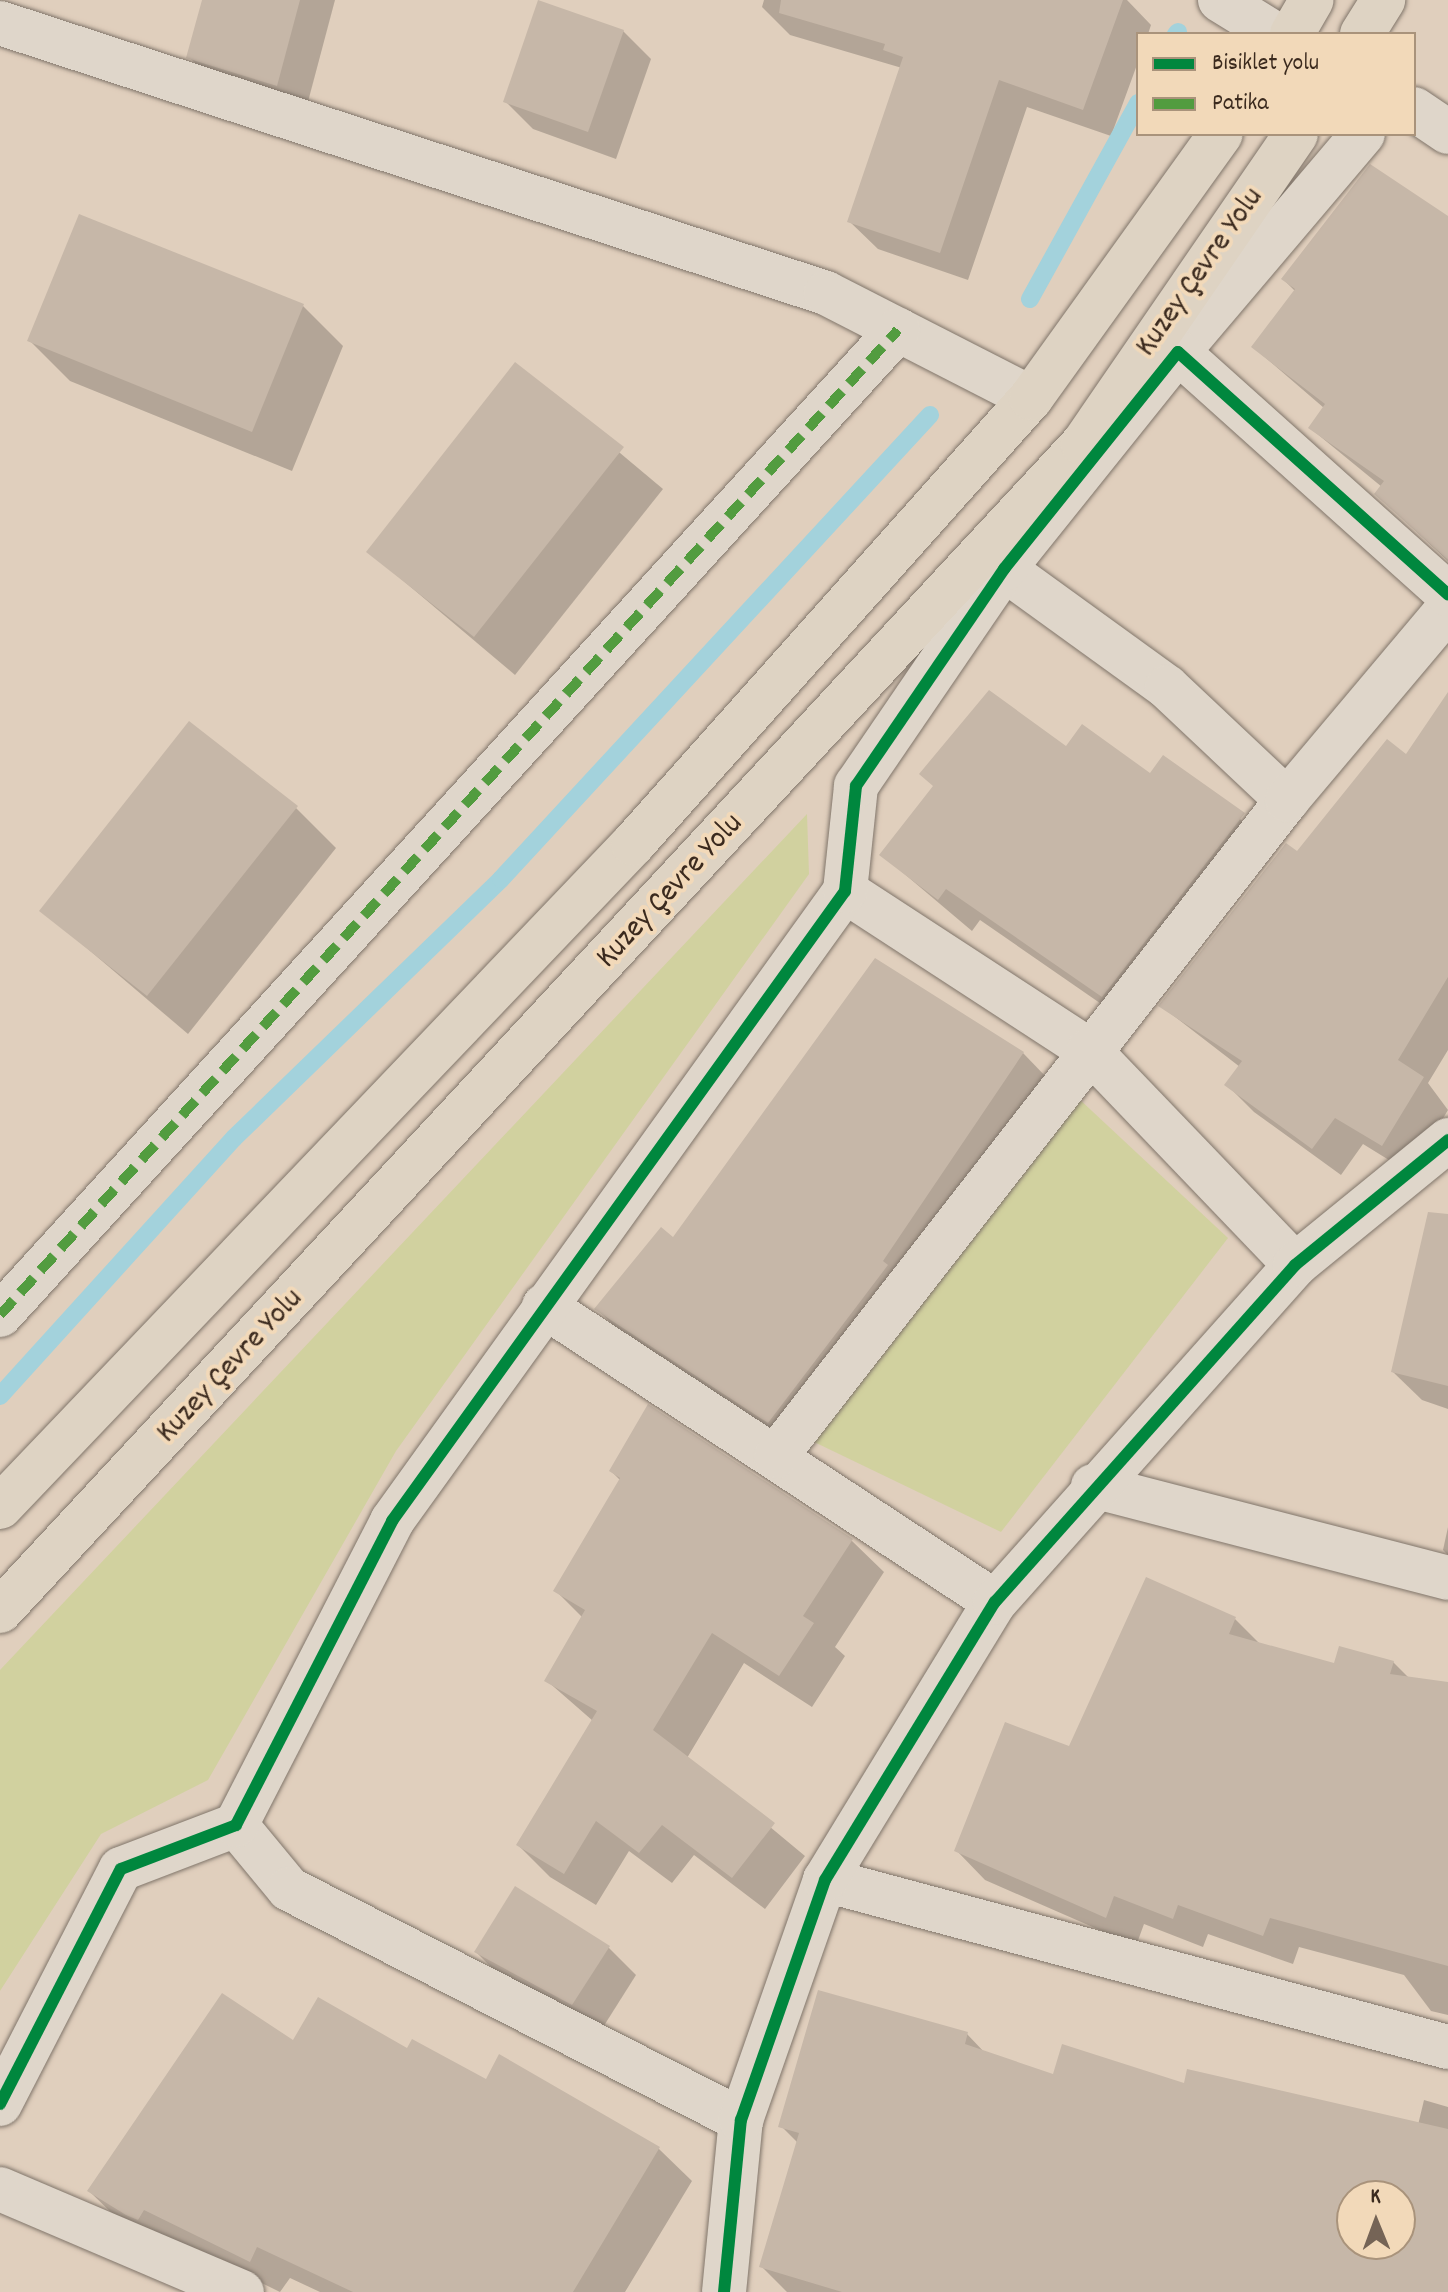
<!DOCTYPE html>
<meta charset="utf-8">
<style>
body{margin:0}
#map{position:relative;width:1448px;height:2292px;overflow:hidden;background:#e0cfbd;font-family:Dekko,sans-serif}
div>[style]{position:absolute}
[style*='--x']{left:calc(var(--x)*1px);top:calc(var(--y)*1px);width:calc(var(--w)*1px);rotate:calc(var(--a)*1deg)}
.green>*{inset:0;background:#d1d19f}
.shadow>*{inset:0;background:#0003}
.stream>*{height:18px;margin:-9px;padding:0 9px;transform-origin:9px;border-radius:9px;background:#a3d2dc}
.building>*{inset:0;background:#c6b7a8}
.roads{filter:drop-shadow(0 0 2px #80756a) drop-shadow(0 0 2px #80756a)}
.street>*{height:44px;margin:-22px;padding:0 22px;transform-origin:22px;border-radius:22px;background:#dfd6ca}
.primary>*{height:44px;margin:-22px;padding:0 22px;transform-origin:22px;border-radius:22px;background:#ded3c3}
.quiet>*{height:10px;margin-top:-5px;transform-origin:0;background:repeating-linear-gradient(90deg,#529c3f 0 20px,transparent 0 30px)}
.cycleway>*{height:12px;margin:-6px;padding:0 6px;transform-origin:6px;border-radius:6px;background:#00873e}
span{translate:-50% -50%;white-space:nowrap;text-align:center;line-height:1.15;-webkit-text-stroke:8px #f2d9b9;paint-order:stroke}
.street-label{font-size:32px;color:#3b2a1e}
.legend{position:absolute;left:1136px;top:32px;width:280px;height:104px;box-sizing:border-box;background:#f2d9b9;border:2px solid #a9937b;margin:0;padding:10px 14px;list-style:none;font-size:24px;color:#3b2a1e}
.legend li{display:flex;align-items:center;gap:16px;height:40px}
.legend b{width:40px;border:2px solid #a9937b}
.north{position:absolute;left:1336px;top:2180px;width:80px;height:80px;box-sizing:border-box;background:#f2d9b9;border:2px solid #a9937b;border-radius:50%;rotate:359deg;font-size:22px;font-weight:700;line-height:32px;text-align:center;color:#3b2a1e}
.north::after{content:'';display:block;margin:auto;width:28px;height:36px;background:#756456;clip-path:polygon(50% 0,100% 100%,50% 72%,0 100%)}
</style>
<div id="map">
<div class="green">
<i style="clip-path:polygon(807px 814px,809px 874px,396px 1451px,208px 1780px,101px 1834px,0 1991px,0 1670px)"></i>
<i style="clip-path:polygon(1077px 1097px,1228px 1238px,1001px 1532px,810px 1440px)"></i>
</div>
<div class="shadow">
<i style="clip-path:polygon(204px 0,335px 0,305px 113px,217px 85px,189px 57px)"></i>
<i style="clip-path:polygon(764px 0,1127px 0,1151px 25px,1148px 34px,1138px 34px,1138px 62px,1111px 136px,1027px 107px,968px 280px,878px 249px,849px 221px,902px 68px,790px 35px,762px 7px)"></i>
<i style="clip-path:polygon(623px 31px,651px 59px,616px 159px,533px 129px,505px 101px)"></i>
<i style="clip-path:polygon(1448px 218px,1448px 561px,1376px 494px,1382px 487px,1310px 428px,1324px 408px,1253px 347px,1295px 291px,1283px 279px)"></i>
<i style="clip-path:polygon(303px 306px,343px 346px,292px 471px,70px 381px,30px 341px)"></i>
<i style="clip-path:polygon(515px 365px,663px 489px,515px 675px,368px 551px)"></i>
<i style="clip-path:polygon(1448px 695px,1448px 1050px,1428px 1083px,1448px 1110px,1410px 1173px,1363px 1144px,1341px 1175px,1254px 1112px,1227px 1085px,1240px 1067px,1161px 1006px,1298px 854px,1407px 757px)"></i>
<i style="clip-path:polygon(1067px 749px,1150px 776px,1164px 758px,1276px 848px,1136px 1028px,980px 920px,972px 931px,882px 855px)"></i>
<i style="clip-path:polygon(296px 808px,336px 848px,188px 1034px,42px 910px)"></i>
<i style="clip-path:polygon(1023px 1053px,1050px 1081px,796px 1449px,624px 1336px,596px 1308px,673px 1240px)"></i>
<i style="clip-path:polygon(1448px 1260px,1448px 1409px,1422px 1400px,1393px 1372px)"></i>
<i style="clip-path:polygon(648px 1407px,852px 1541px,884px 1572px,835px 1647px,845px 1656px,812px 1707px,744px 1663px,687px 1758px,805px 1856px,765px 1909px,694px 1855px,672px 1883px,629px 1851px,596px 1905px,550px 1877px,518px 1845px,593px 1721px,546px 1680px,583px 1618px,556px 1591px,621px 1481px,611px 1471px)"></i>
<i style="clip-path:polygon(1448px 1527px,1448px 1555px,1443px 1550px)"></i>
<i style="clip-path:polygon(1235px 1619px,1260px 1644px,1336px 1665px,1393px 1662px,1409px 1678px,1448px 1683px,1448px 2015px,1431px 2011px,1404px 1975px,1299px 1947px,1293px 1964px,1208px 1934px,1203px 1947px,1144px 1924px,1136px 1946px,985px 1880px,956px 1850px)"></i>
<i style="clip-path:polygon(608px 1947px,636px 1975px,600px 2032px,504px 1980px,476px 1952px)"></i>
<i style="clip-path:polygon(evenodd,967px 2034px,986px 2054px,1054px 2076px,1185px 2085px,1418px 2125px,1424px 2100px,1448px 2107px,1448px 2292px,787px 2292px,762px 2267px,798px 2143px,781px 2126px,967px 2034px,1352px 2196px,1400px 2196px,1400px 2244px,1352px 2244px,1352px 2196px)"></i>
<i style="clip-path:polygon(293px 2042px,408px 2051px,659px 2149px,692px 2181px,625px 2292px,320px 2292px,290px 2278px,280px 2292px,178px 2242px,122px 2223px,89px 2191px)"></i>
</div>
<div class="stream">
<i style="--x:1176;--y:34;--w:3;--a:-45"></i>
<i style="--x:1030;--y:299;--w:224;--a:-61.1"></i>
<i style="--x:0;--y:1396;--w:348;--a:-47.8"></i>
<i style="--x:234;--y:1138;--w:372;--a:-44.1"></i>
<i style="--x:501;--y:879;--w:632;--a:-47.24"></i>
</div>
<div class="building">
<i style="clip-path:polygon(202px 0,300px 0,277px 86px,186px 58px)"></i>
<i style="clip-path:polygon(538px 0,624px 30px,588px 132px,503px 102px)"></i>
<i style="clip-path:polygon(781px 0,1123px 0,1083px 110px,999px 80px,940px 253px,847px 222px,903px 57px,883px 50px,885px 44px,779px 13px)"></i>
<i style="clip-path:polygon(1370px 164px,1448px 216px,1448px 560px,1374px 494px,1384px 481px,1308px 428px,1325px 404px,1251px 347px,1295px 289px,1281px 279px)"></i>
<i style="clip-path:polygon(79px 214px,304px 304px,252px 432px,27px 341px)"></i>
<i style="clip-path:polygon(515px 362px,624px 447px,474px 637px,366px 552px)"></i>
<i style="clip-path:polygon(989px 690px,1066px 746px,1082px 724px,1150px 773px,1163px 755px,1245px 813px,1102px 997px,946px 889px,938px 900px,879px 855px,933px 786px,919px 774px)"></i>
<i style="clip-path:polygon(1448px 692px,1448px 977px,1398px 1060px,1424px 1077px,1382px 1146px,1335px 1118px,1312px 1149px,1224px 1085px,1242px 1061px,1158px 1006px,1286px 843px,1297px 851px,1387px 739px,1406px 754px)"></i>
<i style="clip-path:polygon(189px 721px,298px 806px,147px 996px,39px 911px)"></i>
<i style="clip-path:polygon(875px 958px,1024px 1052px,883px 1261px,888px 1265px,768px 1423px,594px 1309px,661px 1227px,673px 1237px)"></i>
<i style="clip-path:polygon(1428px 1212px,1448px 1214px,1448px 1386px,1391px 1372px)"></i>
<i style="clip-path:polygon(648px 1404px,853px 1539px,803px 1616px,814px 1623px,779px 1676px,712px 1633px,653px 1730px,775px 1823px,732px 1878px,662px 1825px,639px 1853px,596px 1821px,564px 1874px,516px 1845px,597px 1711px,544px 1681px,585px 1610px,553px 1591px,620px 1478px,609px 1471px)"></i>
<i style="clip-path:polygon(1146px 1577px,1236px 1617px,1229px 1634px,1334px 1663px,1339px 1646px,1394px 1661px,1390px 1674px,1448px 1682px,1448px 1966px,1270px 1918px,1263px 1936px,1178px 1905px,1173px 1919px,1114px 1896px,1106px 1918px,954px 1851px,1005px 1722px,1069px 1746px)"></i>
<i style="clip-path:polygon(515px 1886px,610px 1946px,572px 2005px,474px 1952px)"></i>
<i style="clip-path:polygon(evenodd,818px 1990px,968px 2032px,965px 2044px,1053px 2074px,1062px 2044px,1184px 2083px,1187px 2069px,1448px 2129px,1448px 2292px,842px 2292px,759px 2267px,799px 2133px,778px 2127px,818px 1990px,1352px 2196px,1400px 2196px,1400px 2244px,1352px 2244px,1352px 2196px)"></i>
<i style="clip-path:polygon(222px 1993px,293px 2040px,318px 1997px,407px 2048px,412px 2039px,486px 2079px,499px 2054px,660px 2147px,573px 2292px,353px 2292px,257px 2247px,250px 2262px,144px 2210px,138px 2220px,126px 2215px,87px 2191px)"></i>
</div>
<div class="roads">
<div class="street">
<i style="--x:1220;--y:0;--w:65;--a:31.7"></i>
<i style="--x:0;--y:23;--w:869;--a:18.1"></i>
<i style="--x:826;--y:293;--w:230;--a:27.1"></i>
<i style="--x:1414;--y:109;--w:41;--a:34.1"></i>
<i style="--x:1178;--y:352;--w:286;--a:-49.7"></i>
<i style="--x:1004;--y:569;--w:201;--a:35.9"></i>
<i style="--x:1167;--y:687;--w:165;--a:43.3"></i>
<i style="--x:845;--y:891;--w:291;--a:33.1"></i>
<i style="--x:1089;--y:1050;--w:298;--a:46.2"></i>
<i style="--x:544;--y:1306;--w:539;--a:33.28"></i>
<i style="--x:0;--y:1315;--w:1333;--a:-47.65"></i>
<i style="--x:776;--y:1456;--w:832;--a:-52.08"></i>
<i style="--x:1287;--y:800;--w:250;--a:-49.9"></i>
<i style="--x:1093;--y:1486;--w:367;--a:14.5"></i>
<i style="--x:236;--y:1825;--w:83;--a:50.4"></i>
<i style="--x:289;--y:1889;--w:508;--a:27.07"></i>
<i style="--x:825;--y:1880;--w:645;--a:15.01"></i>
<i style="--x:0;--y:2104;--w:264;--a:-62.8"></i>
<i style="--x:121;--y:1869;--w:123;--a:-20.9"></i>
<i style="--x:236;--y:1825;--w:342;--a:-62.8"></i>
<i style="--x:392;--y:1521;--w:776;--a:-54.28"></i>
<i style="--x:845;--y:891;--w:106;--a:-84"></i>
<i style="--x:856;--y:786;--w:263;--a:-55.7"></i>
<i style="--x:1004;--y:569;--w:278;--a:-51.3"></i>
<i style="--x:1178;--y:352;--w:363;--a:41.9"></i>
<i style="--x:0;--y:2189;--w:263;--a:23.1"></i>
<i style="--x:724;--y:2292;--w:173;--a:-84.4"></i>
<i style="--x:741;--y:2120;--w:254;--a:-70.7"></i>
<i style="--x:825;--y:1880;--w:326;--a:-58.6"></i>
<i style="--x:995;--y:1602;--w:451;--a:-48.3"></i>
<i style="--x:1295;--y:1265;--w:198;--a:-39.2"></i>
</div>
<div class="primary">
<i style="--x:1292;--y:34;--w:39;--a:-60"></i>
<i style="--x:1362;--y:34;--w:40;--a:-58"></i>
<i style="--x:0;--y:1507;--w:917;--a:-46.33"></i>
<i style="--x:633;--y:844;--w:598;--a:-48.26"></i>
<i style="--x:1031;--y:398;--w:325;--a:-54.3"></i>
<i style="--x:0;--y:1611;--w:1592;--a:-47.14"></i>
<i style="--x:1083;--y:444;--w:376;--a:-55.5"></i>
</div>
</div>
<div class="quiet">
<i style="--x:0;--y:1315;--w:1333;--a:-47.65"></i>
</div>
<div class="cycleway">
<i style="--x:0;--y:2104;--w:264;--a:-62.8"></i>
<i style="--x:121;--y:1869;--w:123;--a:-20.9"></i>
<i style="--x:236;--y:1825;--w:342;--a:-62.8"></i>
<i style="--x:392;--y:1521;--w:776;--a:-54.28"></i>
<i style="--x:845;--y:891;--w:106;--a:-84"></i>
<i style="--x:856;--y:786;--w:263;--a:-55.7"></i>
<i style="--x:1004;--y:569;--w:278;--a:-51.3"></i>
<i style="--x:1178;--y:352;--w:363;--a:41.9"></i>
<i style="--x:724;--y:2292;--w:173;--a:-84.4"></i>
<i style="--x:741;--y:2120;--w:254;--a:-70.7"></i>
<i style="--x:825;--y:1880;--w:326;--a:-58.6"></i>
<i style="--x:995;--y:1602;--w:451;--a:-48.3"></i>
<i style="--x:1295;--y:1265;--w:198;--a:-39.2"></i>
</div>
<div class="street-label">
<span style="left:1201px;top:273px;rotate:-55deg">Kuzey Çevre Yolu</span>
<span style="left:671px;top:892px;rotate:-47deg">Kuzey Çevre Yolu</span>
<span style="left:231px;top:1367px;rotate:-47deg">Kuzey Çevre Yolu</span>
</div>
<ul class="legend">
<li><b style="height:10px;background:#00873e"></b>Bisiklet yolu</li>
<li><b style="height:10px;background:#529c3f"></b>Patika</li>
</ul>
<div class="north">K</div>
</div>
